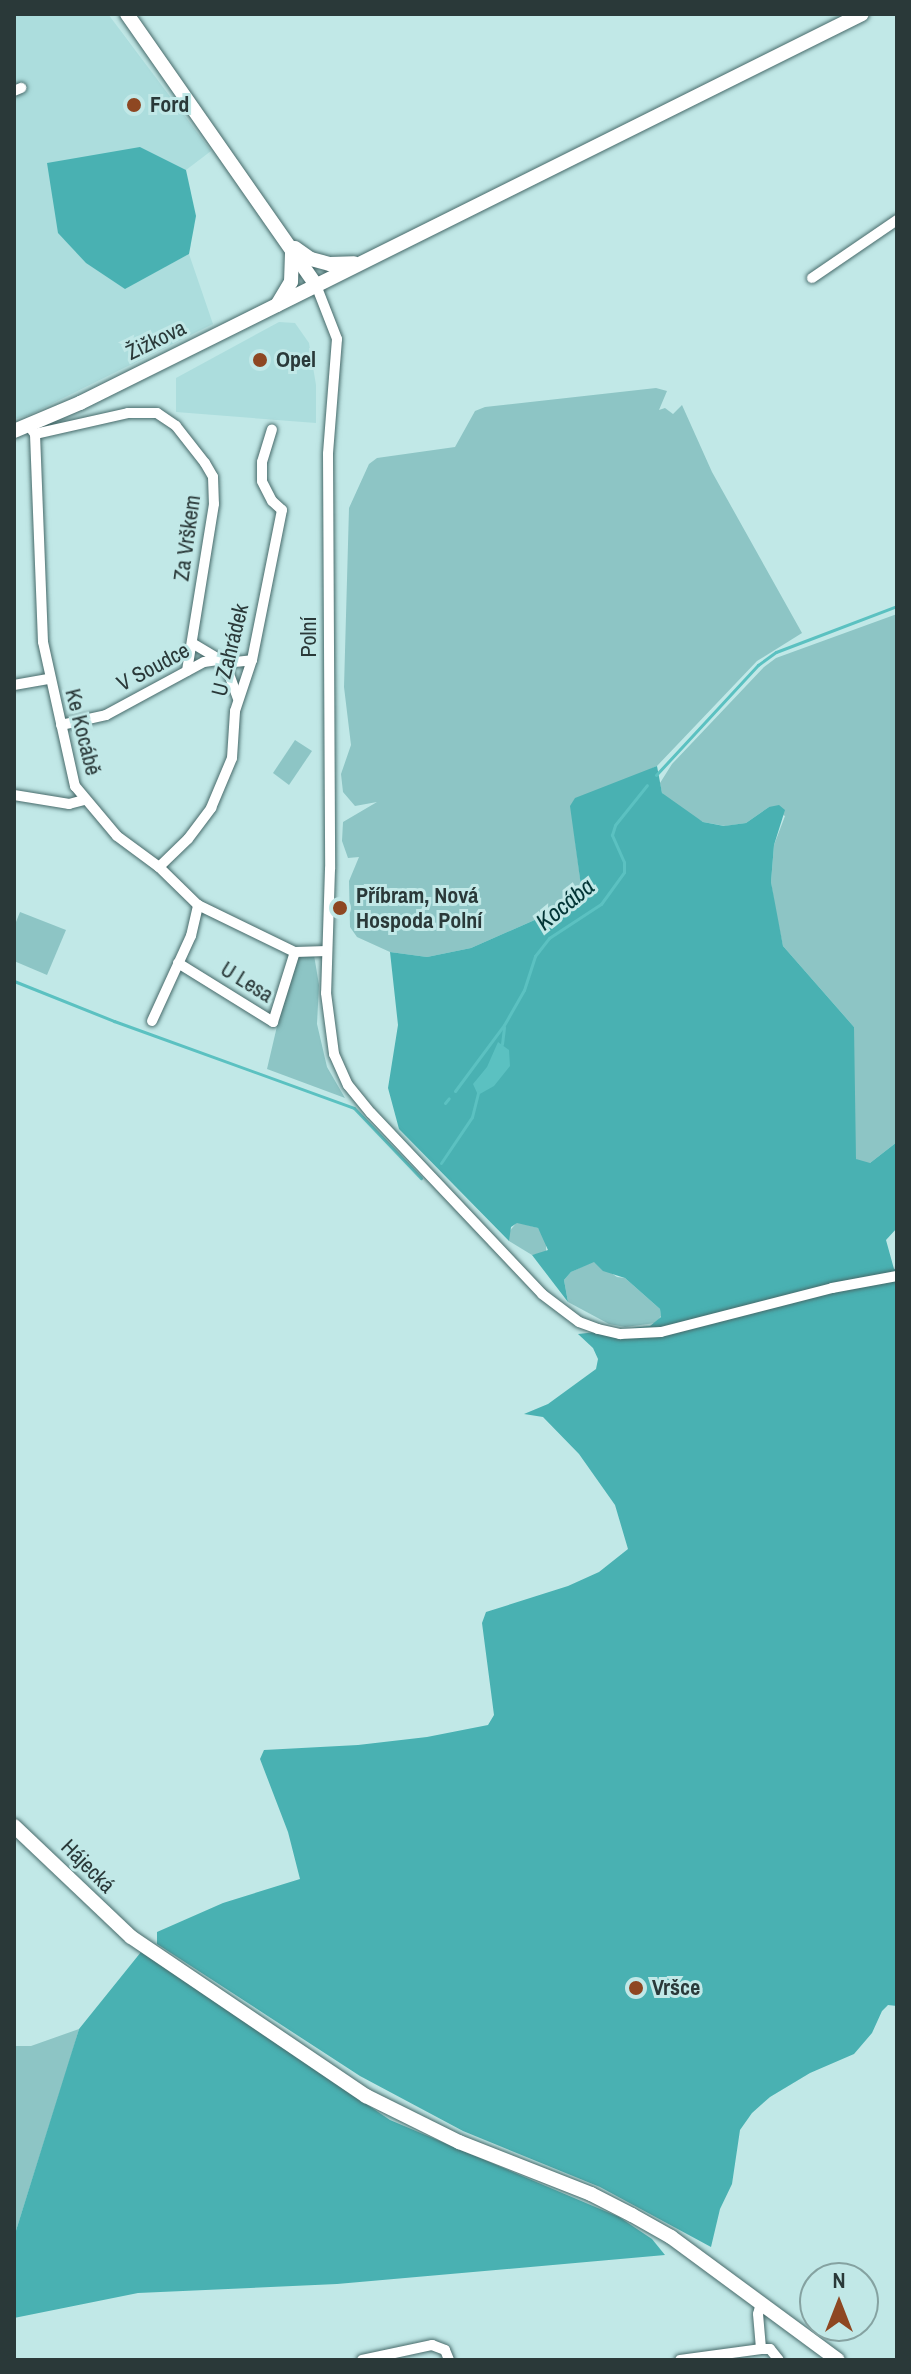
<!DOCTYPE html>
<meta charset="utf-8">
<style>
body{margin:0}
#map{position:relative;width:911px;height:2374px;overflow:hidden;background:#c1e8e7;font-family:"Archivo Narrow",sans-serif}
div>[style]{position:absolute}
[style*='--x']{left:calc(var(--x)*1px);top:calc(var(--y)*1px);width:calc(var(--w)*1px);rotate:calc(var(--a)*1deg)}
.built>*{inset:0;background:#acdddd}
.green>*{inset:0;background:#8dc5c5}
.forest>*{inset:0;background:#49b1b2}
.water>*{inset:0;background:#5bc1c1}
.stream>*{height:3px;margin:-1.5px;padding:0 1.5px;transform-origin:1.5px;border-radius:1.5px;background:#5bc1c1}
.roads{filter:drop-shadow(0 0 2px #476a6a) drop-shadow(0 0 2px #476a6a)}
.street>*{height:10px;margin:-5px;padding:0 5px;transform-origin:5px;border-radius:5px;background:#fff}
.secondary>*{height:14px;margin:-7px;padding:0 7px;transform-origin:7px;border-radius:7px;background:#fff}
.dots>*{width:22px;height:22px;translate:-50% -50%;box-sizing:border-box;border:4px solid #c1e8e7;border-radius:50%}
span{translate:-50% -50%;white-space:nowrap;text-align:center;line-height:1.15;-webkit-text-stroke:6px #c1e8e7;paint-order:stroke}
.poi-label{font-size:22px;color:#2a3939;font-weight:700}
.left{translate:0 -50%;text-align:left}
.street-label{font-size:22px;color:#2a3939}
.water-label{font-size:24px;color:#023536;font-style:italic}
.frame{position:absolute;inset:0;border:16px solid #2a3939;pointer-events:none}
.north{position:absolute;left:799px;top:2262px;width:80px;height:80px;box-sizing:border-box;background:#c1e8e7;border:2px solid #85a2a1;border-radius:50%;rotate:0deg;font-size:22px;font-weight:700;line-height:32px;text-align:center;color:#2a3939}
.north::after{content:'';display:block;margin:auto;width:28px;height:36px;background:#8e4722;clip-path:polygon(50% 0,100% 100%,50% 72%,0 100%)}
</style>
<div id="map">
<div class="built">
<i style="clip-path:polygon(14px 14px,108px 14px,211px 151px,186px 170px,140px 147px,125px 288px,189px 254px,213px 324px,29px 415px,14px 419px)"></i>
<i style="clip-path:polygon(279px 322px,295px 323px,309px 343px,316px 385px,316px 423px,176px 412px,176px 378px)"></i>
</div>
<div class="green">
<i style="clip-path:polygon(656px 388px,667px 391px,659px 410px,665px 408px,673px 414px,682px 405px,712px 472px,802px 633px,757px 661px,657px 766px,571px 806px,581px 886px,571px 904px,471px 948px,427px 957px,390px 952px,357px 937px,350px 927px,349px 881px,359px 857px,348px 858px,342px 841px,343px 822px,377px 802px,355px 806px,343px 792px,341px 774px,351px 745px,344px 687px,349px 508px,369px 464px,377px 458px,455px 447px,475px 411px,485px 407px)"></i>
<i style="clip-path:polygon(897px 614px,897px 1142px,870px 1163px,860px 1163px,856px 1159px,854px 1141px,854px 1027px,783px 946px,775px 909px,771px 882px,774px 845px,785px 816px,769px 807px,746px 823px,725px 826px,703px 822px,669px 802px,662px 793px,660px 783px,672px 764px,764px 667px,776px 658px)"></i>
<i style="clip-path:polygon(295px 740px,312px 751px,289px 785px,273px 773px)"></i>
<i style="clip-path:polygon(20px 912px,66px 930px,47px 975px,14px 961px,14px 927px)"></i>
<i style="clip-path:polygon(314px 955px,319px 985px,317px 1024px,327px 1067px,345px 1098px,267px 1069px,285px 992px,298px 956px)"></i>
<i style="clip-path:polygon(517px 1222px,538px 1228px,546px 1243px,546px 1253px,532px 1255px,509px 1241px,508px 1233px)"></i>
<i style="clip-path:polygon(594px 1261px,617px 1277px,625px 1278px,660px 1309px,661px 1316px,656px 1323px,625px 1327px,609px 1324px,568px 1302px,564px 1280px,571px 1272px)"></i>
<i style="clip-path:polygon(79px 2029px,69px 2063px,14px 2237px,14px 2046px,31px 2046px)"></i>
</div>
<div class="forest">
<i style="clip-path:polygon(140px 147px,186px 170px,196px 216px,189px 254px,125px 289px,86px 263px,58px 233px,47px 163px)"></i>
<i style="clip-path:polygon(657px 766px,662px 793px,703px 822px,724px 826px,746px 823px,769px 807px,779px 805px,785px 810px,774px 845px,771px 882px,783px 946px,854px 1027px,856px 1159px,870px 1163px,897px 1142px,897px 1228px,886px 1240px,894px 1269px,897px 1269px,897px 2006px,888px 2005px,882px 2011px,872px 2033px,854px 2054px,810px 2073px,770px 2097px,752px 2113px,740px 2130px,732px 2184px,720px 2209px,711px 2247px,600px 2187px,463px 2131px,360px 2076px,157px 1944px,157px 1932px,223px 1903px,300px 1879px,288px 1832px,260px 1759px,264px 1750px,358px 1745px,427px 1737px,488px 1725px,494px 1715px,482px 1623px,486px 1612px,568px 1586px,599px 1572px,628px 1549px,615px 1505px,579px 1454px,543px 1417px,524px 1414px,548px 1404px,596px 1369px,598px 1359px,593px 1348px,578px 1334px,650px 1326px,661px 1317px,660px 1309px,625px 1278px,603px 1271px,594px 1262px,571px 1272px,564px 1280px,568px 1302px,532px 1255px,548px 1250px,538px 1228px,517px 1223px,511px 1227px,509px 1241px,399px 1129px,388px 1088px,398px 1025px,390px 952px,427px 957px,471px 948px,571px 904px,581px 886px,570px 806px,575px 798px)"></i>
<i style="clip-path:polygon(141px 1952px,390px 2120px,619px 2217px,652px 2239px,665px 2255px,337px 2284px,138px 2293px,14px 2318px,14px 2237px,79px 2029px)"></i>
</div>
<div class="water">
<i style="clip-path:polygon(498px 1042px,509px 1050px,510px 1066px,494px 1086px,478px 1095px,473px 1084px,487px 1067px)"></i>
</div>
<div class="stream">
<i style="--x:656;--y:775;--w:150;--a:-47.2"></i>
<i style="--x:758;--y:665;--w:22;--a:-36"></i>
<i style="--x:776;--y:652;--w:129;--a:-20.8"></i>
<i style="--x:14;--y:981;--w:108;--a:21.8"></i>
<i style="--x:114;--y:1021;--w:255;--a:19.9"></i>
<i style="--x:354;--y:1108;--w:97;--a:46.3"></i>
<i style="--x:502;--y:1044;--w:17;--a:-83"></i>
<i style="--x:455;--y:1091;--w:82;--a:-53.4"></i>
<i style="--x:504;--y:1025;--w:40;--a:-60.3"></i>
<i style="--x:524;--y:990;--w:36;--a:-72"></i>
<i style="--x:535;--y:956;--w:23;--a:-52"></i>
<i style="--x:549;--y:938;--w:62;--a:-33.2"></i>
<i style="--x:601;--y:904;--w:39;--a:-54"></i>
<i style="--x:624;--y:872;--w:10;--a:-90"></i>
<i style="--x:624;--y:862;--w:30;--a:-114"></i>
<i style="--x:612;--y:835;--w:10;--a:-73"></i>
<i style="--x:615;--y:825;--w:51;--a:-51.3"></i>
<i style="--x:445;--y:1103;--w:6;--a:-51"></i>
<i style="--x:441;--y:1163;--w:55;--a:-56"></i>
<i style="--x:472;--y:1117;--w:25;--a:-76"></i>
</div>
<div class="roads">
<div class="street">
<i style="--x:14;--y:91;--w:8;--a:-23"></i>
<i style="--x:812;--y:278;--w:103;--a:-34.3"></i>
<i style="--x:316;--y:285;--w:58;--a:68.7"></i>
<i style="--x:337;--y:339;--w:115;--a:94.5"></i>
<i style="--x:328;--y:454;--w:415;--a:89.7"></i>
<i style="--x:330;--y:869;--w:124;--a:91.8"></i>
<i style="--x:326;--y:993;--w:62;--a:82.5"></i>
<i style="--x:334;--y:1054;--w:34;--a:66"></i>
<i style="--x:348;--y:1085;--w:36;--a:51"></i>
<i style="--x:371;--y:1113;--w:249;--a:46.6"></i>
<i style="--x:542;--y:1294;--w:46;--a:37.1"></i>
<i style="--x:579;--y:1322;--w:20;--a:20"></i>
<i style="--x:598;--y:1329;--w:23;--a:13"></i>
<i style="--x:620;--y:1334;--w:41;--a:-2.8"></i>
<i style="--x:661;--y:1332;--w:177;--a:-14.4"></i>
<i style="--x:832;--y:1288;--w:66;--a:-10.5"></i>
<i style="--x:29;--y:426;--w:10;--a:53"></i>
<i style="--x:35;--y:434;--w:208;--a:87.8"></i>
<i style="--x:43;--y:642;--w:148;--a:77.5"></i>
<i style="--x:75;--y:786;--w:65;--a:50"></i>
<i style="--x:117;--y:836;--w:52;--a:36.4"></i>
<i style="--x:159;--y:867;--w:54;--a:44.3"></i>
<i style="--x:198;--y:905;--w:108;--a:25.9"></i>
<i style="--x:295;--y:952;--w:32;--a:-2"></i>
<i style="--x:35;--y:434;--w:95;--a:-12.7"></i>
<i style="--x:128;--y:413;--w:29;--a:0"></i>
<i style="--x:157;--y:413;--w:23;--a:34"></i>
<i style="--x:176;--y:426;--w:47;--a:51.9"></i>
<i style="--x:205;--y:463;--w:16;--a:60"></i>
<i style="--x:213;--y:477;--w:27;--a:88"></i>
<i style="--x:214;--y:504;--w:169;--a:99.2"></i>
<i style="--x:192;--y:643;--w:39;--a:31"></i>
<i style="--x:225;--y:663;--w:27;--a:-6"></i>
<i style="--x:225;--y:663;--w:37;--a:70"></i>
<i style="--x:14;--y:685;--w:36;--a:-10"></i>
<i style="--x:61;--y:725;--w:46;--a:-12.5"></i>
<i style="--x:106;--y:715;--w:111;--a:-28.4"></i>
<i style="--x:204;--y:662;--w:14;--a:-8"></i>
<i style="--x:14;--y:795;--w:56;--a:9.3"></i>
<i style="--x:69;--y:804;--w:16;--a:-15"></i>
<i style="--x:159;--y:867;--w:40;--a:-44"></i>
<i style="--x:188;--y:839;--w:39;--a:-53"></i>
<i style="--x:211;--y:808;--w:54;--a:-67.2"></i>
<i style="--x:232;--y:758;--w:47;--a:-86.3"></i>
<i style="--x:235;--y:711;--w:54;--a:-71.6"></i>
<i style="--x:252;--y:660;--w:153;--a:-78.7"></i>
<i style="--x:282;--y:510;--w:13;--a:-138"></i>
<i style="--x:272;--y:501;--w:22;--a:-117"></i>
<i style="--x:262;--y:481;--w:19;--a:-90"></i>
<i style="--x:262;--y:462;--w:34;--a:-73"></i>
<i style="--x:178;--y:963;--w:112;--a:31.8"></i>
<i style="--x:273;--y:1022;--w:73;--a:-72.6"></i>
<i style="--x:152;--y:1021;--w:94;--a:-65.4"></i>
<i style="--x:191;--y:936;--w:32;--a:-77"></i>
<i style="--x:761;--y:2303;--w:11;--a:105"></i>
<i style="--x:758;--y:2314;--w:35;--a:85"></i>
<i style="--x:362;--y:2360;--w:72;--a:-12.1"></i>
<i style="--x:432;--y:2345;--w:14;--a:21"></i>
<i style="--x:445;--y:2350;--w:11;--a:68"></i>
<i style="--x:680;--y:2360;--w:82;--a:-7.7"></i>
<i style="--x:761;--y:2349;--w:9;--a:0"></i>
<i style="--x:770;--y:2349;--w:14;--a:51"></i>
</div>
<div class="secondary">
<i style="--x:127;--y:14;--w:330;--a:55.1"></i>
<i style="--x:295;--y:248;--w:19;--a:35"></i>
<i style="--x:311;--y:259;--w:20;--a:15"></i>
<i style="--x:330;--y:264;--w:24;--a:-2"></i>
<i style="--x:277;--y:305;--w:27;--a:-59"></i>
<i style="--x:291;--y:282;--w:32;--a:-88"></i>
<i style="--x:14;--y:431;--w:72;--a:-23"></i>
<i style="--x:80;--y:403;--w:873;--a:-26.45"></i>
<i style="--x:14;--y:1826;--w:161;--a:43.5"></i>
<i style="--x:131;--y:1937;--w:284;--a:34.1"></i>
<i style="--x:366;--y:2096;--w:104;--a:26.3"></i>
<i style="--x:459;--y:2142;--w:142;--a:21.5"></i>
<i style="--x:591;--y:2194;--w:46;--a:27.1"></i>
<i style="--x:632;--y:2215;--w:45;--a:29.4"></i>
<i style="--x:671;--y:2237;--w:207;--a:36.4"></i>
</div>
</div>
<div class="dots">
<i style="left:134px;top:105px;background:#8e4722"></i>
<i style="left:260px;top:360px;background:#8e4722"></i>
<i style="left:340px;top:908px;background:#8e4722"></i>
<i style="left:636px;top:1988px;background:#8e4722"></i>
</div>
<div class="poi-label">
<span class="left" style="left:150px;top:105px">Ford</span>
<span class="left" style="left:276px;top:360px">Opel</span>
<span class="left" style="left:356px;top:908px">Příbram, Nová<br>Hospoda Polní</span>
<span class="left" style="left:652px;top:1988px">Vršce</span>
</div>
<div class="street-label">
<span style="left:156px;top:340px;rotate:-26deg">Žižkova</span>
<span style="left:187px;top:538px;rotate:-82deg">Za Vrškem</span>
<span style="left:309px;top:637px;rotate:-90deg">Polní</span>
<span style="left:230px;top:650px;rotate:-76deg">U Zahrádek</span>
<span style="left:153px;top:667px;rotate:-28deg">V Soudce</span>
<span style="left:83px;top:732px;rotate:76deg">Ke Kocábě</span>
<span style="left:247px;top:982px;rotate:32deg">U Lesa</span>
<span style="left:88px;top:1866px;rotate:45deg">Hájecká</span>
</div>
<div class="water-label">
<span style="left:565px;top:904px;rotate:-39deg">Kocába</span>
</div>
<div class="frame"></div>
<div class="north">N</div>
</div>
